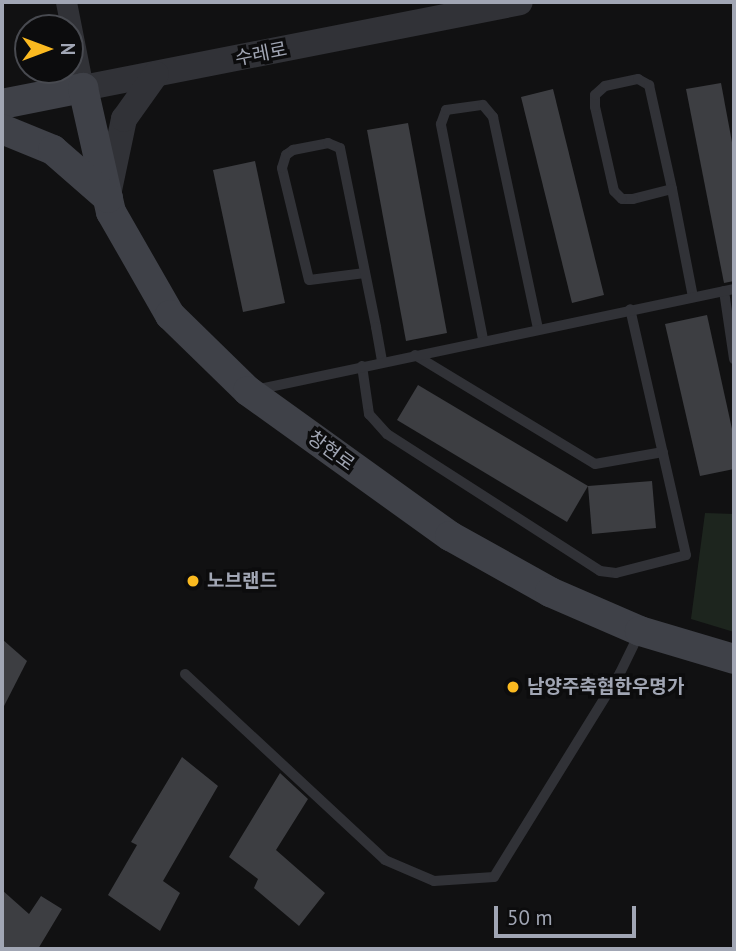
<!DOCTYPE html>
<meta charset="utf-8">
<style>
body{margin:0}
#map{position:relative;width:736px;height:951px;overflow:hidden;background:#111112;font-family:"PT Sans","Noto Sans KR",sans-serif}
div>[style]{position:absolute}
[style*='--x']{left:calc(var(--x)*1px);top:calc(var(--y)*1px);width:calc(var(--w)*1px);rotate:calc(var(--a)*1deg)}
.green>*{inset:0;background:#1d251e}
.building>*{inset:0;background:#3d3e42}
.service>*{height:10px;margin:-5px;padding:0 5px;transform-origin:5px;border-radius:5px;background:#313237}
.minor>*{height:21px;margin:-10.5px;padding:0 10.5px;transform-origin:10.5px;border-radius:10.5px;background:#313237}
.tertiary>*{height:26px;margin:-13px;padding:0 13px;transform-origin:13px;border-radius:13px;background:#313237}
.secondary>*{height:30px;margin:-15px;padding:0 15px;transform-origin:15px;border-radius:15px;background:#3f4148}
.dots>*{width:19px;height:19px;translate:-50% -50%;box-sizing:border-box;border:4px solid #0c0c0d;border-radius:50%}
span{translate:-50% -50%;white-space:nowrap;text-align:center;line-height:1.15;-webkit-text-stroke:7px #0c0c0d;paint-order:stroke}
.street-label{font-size:19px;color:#a1a6b4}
.poi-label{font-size:19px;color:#a1a6b4;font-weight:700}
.left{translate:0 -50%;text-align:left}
.frame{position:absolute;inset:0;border:4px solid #a1a6b4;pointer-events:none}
.north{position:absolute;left:14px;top:14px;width:70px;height:70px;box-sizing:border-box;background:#0c0c0d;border:2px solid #484a50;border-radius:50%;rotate:90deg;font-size:19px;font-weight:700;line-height:28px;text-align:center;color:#a1a6b4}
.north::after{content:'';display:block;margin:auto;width:24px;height:32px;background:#fbba20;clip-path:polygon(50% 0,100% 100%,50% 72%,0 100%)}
.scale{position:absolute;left:494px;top:906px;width:142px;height:32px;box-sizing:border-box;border:4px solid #a1a6b4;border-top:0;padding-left:9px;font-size:21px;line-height:24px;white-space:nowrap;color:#a1a6b4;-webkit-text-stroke:5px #0c0c0d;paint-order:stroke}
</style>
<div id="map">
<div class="green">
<i style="clip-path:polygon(705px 513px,734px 514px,734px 632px,691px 619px)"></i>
</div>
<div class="building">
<i style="clip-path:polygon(721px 83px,734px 153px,734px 281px,724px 283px,686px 89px)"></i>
<i style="clip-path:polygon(553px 89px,604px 295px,572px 303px,521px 97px)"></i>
<i style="clip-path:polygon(408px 123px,447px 333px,406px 341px,367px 130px)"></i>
<i style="clip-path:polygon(255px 161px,285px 303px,243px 312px,213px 170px)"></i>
<i style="clip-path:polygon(707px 315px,734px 438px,734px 469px,700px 476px,665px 324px)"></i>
<i style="clip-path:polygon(418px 385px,588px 486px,567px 522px,397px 420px)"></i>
<i style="clip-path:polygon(652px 481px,656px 528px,592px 534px,588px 486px)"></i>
<i style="clip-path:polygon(2px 639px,27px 661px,2px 710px)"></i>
<i style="clip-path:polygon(182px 757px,218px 786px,163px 881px,180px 893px,160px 931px,108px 895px,137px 845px,131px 842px)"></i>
<i style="clip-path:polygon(280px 773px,308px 799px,276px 850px,325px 893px,299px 926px,254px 888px,258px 879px,229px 857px)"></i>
<i style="clip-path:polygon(2px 890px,29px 914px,41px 896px,62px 909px,38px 949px,2px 949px)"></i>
</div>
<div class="service">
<i style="--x:672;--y:189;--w:40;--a:165.6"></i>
<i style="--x:633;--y:199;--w:11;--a:180"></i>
<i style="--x:622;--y:199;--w:11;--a:-135"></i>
<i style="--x:614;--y:191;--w:86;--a:-102.7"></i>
<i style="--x:595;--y:107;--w:12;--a:-90"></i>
<i style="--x:595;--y:95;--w:13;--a:-42"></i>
<i style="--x:605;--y:86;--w:34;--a:-12"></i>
<i style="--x:638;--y:79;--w:13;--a:29"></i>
<i style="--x:649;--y:85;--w:107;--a:77.5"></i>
<i style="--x:672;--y:189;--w:110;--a:79"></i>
<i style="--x:365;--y:273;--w:56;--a:172.9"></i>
<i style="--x:309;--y:280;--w:115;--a:-103.6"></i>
<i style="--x:282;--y:168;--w:14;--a:-73"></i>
<i style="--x:286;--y:155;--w:9;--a:-36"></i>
<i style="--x:293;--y:150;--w:36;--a:-11"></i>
<i style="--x:328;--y:143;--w:13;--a:23"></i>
<i style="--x:340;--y:148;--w:183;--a:78.6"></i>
<i style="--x:376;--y:327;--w:36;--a:80"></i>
<i style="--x:724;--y:291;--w:69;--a:81.6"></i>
<i style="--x:483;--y:339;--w:219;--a:-101.1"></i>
<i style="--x:441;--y:124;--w:15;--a:-70"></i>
<i style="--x:446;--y:110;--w:37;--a:-8"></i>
<i style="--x:483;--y:105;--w:16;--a:50"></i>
<i style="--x:493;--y:117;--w:216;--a:78"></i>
<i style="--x:415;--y:355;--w:210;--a:31.2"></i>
<i style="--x:595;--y:464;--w:69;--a:-10"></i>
<i style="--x:362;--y:366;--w:49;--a:81.7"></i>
<i style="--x:369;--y:414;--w:27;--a:48"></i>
<i style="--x:387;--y:434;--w:253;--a:32.7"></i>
<i style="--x:600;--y:571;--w:16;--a:7"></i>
<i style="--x:616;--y:573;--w:72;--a:-14.4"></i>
<i style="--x:686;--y:555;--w:252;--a:-102.8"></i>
<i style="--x:255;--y:390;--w:490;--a:-11.9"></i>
<i style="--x:185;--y:674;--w:273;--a:42.9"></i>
<i style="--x:385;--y:860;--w:53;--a:23.2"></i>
<i style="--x:434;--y:881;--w:60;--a:-3.8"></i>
<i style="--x:494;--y:877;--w:240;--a:-58.3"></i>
<i style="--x:620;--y:673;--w:43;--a:-64"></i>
</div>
<div class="minor">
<i style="--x:66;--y:2;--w:88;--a:78.8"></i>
</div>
<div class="tertiary">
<i style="--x:83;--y:88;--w:445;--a:-11.1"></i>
<i style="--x:109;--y:190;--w:73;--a:-78.1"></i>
<i style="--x:124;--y:119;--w:55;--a:-54.6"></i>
</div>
<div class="secondary">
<i style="--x:2;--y:104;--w:83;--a:-11.2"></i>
<i style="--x:83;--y:88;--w:127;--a:77.3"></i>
<i style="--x:111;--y:212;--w:119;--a:60.2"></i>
<i style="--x:170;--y:315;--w:109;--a:44.3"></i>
<i style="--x:248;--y:391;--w:249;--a:35.7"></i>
<i style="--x:450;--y:536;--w:115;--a:29.2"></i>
<i style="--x:550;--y:592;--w:98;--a:23.4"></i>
<i style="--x:640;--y:631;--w:98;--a:16.6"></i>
<i style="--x:2;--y:129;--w:55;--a:22.4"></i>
<i style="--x:53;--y:150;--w:73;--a:41.1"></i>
</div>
<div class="dots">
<i style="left:193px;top:581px;background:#fbba20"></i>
<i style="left:513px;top:687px;background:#fbba20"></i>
</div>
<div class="street-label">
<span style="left:261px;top:54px;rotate:-11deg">수레로</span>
<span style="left:331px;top:451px;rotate:36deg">창현로</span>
</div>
<div class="poi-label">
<span class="left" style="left:207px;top:581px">노브랜드</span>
<span class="left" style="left:527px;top:687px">남양주축협한우명가</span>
</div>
<div class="frame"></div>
<div class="north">N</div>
<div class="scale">50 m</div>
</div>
